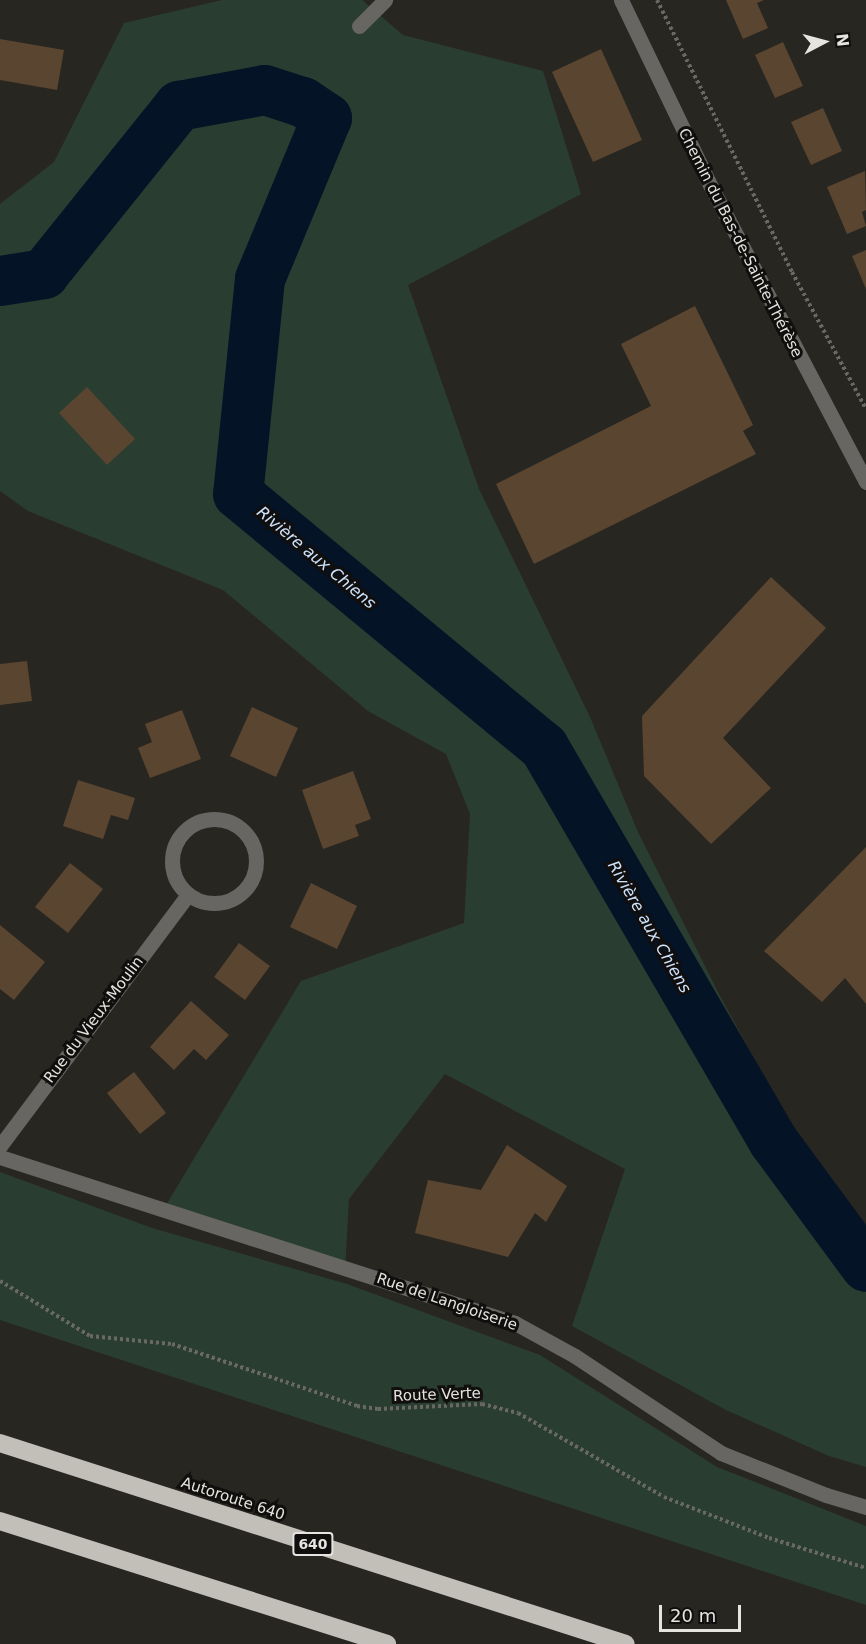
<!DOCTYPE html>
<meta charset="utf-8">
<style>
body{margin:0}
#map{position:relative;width:866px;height:1644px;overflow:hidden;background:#282621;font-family:"DejaVu Sans",sans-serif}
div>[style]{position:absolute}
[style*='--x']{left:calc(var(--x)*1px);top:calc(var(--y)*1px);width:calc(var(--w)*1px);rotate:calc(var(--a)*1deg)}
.green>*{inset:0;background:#2a3d31}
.river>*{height:50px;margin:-25px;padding:0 25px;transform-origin:25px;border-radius:25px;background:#051326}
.building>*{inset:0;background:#5a4530}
.path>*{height:4px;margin-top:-2px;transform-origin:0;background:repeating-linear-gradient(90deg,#6a6864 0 3px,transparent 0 6px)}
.minor>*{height:15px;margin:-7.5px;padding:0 7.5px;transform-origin:7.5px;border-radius:7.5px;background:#676663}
.minor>.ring{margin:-7.5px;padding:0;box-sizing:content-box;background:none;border:15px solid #676663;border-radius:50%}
.highway>*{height:18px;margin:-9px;padding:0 9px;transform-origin:9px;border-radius:9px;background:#c2beb8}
span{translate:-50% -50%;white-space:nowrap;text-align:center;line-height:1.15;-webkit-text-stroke:6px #100f0d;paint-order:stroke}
.shield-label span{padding:2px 4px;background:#100f0d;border:2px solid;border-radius:4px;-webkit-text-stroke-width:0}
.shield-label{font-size:14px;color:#e5e4e1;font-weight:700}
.street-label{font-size:15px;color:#e5e4e1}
.water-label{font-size:16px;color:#cde2fe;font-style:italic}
.north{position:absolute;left:794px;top:12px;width:60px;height:60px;-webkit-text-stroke:4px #100f0d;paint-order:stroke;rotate:84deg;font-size:16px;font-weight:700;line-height:24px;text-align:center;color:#e5e4e1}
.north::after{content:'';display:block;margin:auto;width:21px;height:27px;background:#e5e4e1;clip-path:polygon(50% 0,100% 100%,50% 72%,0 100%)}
.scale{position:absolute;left:659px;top:1605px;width:82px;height:27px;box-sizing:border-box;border:3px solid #e5e4e1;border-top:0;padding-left:8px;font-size:18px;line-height:21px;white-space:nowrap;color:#e5e4e1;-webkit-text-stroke:4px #100f0d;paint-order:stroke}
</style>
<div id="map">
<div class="green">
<i style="clip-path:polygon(222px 0,362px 0,403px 35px,543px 71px,581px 194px,408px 285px,479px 489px,590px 717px,638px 832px,719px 994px,866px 1266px,866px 1467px,829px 1456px,726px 1410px,572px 1326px,625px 1169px,445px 1074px,349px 1199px,345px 1270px,163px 1210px,301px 981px,464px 923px,470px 814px,446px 754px,368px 711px,223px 590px,28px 511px,0 491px,0 204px,54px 162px,124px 23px)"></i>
<i style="clip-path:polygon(0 1172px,152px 1228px,347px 1284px,540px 1355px,717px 1467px,866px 1526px,866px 1605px,0 1320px)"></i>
</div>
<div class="river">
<i style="--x:0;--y:281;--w:45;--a:-9"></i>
<i style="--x:44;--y:274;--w:216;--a:-51.2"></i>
<i style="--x:179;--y:106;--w:87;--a:-10.5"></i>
<i style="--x:265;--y:90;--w:40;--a:18"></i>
<i style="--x:303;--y:102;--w:29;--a:34"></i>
<i style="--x:327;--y:118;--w:174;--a:112.6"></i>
<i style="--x:260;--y:279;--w:216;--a:95.8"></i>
<i style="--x:238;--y:494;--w:397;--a:39.6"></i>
<i style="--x:544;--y:747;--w:457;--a:59.8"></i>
<i style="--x:774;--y:1142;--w:155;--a:53.6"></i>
</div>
<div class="building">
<i style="clip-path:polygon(726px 0,764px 0,757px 3px,768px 28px,743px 39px)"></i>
<i style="clip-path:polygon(0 39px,64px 50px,57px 90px,0 80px)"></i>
<i style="clip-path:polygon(783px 42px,803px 86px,775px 98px,755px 55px)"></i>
<i style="clip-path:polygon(601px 49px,642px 140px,593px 162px,552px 72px)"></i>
<i style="clip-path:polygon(823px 108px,842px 151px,811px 165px,791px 122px)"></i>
<i style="clip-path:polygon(865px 171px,866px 210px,862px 212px,866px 226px,847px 234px,827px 187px)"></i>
<i style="clip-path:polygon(866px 250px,866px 289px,852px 256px)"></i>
<i style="clip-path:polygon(695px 306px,753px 425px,743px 431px,756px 454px,534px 564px,496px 484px,651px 406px,621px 344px)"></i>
<i style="clip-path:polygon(87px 387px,135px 439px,107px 465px,59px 413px)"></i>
<i style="clip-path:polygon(771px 577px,826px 628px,723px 738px,771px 788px,711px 844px,644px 776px,642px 716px)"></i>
<i style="clip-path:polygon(27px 661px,32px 701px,0 705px,0 664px)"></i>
<i style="clip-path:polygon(252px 707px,298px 728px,276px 777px,230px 756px)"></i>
<i style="clip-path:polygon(182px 710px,201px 759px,150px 778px,138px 748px,152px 742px,145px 724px)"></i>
<i style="clip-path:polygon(353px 771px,371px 819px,355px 825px,359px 836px,323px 849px,302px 790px)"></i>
<i style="clip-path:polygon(78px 780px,135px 798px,128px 820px,111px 815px,103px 839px,63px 826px)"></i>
<i style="clip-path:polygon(866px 847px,866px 1004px,845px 978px,822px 1002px,764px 951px)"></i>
<i style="clip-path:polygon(70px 863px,103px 889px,68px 933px,35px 907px)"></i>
<i style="clip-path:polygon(311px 883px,357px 906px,337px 949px,290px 927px)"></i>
<i style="clip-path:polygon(0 925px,45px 962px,14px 1000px,0 989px)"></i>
<i style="clip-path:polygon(239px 943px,270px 966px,245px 1000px,214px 977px)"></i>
<i style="clip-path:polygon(191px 1001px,229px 1035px,206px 1060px,194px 1049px,174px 1070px,150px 1047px)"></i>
<i style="clip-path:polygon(134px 1072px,166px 1113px,140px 1134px,107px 1093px)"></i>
<i style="clip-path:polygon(507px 1145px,567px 1186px,546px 1222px,535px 1213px,508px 1257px,415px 1233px,428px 1180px,481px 1190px)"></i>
</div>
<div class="path">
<i style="--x:657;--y:0;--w:304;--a:63.6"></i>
<i style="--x:792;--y:272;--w:156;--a:61.6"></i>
<i style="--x:0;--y:1281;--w:105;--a:31.4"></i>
<i style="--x:90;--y:1336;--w:82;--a:5.6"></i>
<i style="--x:172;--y:1344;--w:195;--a:18.5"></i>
<i style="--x:357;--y:1406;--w:21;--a:8"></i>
<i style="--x:378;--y:1409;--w:104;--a:-2.8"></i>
<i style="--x:482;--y:1404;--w:37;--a:14"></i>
<i style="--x:518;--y:1413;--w:168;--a:29.9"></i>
<i style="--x:664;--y:1497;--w:113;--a:21.3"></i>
<i style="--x:769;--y:1538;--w:102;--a:17.2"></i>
</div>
<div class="minor">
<i style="--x:621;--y:0;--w:201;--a:64.3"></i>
<i style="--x:708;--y:181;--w:340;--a:62.3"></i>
<i style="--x:359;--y:26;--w:37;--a:-45"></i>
<i class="ring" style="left:172px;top:819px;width:69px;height:69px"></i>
<i style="--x:0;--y:1146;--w:314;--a:-53.2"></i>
<i style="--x:0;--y:1157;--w:541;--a:17.87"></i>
<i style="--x:515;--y:1323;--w:68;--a:28.8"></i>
<i style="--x:575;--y:1356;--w:175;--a:33.6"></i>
<i style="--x:721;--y:1453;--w:113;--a:21.8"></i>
<i style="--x:826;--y:1495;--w:42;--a:16.7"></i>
</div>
<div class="highway">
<i style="--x:0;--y:1443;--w:657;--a:17.8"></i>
<i style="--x:0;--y:1521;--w:406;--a:17.6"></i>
</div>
<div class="shield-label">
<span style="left:313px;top:1544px">640</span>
</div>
<div class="street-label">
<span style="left:740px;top:243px;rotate:63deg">Chemin du Bas-de-Sainte-Thérèse</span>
<span style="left:94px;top:1020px;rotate:-53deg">Rue du Vieux-Moulin</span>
<span style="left:447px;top:1302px;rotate:19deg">Rue de Langloiserie</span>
<span style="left:437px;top:1395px;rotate:-2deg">Route Verte</span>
<span style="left:233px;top:1499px;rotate:18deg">Autoroute 640</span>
</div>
<div class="water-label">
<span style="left:316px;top:558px;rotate:40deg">Rivière aux Chiens</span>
<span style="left:649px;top:927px;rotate:60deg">Rivière aux Chiens</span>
</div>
<div class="north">N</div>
<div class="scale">20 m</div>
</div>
